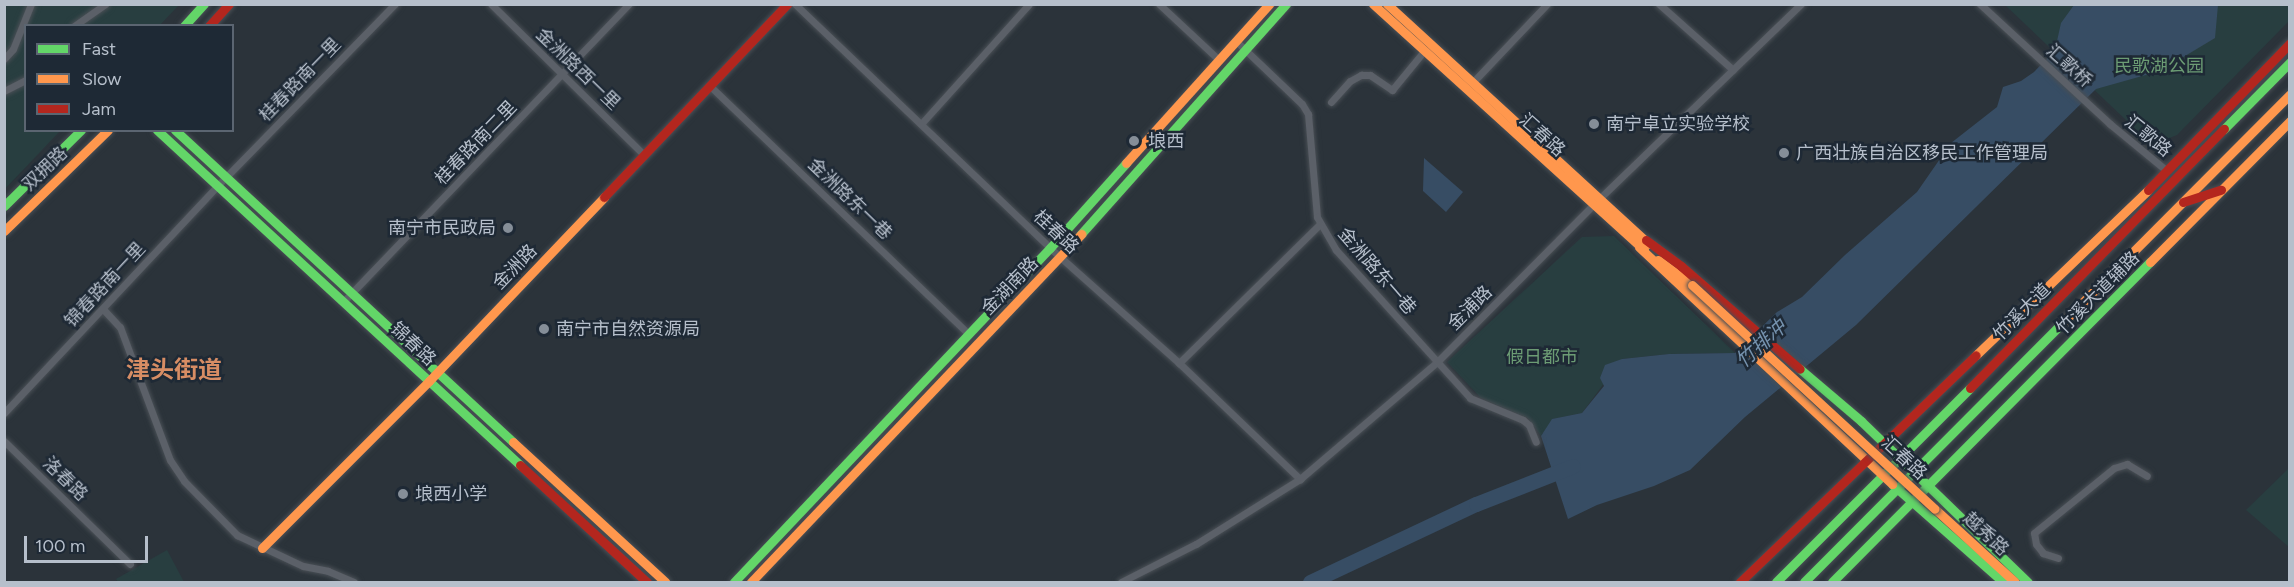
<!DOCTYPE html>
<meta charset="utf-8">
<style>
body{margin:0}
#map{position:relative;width:2294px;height:587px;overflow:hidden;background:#2b333a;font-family:Figtree,"Noto Sans SC",sans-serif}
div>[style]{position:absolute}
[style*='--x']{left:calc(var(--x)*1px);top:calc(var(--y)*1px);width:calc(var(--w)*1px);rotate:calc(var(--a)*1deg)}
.green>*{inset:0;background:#283e40}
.water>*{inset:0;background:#374d64}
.river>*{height:15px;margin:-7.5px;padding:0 7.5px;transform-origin:7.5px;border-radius:7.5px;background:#374d64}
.roads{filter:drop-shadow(0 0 2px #494f55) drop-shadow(0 0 2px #494f55)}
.street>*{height:7px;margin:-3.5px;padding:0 3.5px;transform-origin:3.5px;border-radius:3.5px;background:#5b6068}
.fast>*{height:9px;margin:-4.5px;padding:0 4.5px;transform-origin:4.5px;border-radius:4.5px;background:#63d668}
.slow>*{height:9px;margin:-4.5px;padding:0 4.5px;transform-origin:4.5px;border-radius:4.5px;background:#ff974d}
.jam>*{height:9px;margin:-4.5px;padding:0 4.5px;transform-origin:4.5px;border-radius:4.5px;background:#b3261e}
.bridges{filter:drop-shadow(0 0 2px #494f55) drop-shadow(0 0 2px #494f55)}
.slow-bridge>*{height:9px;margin:-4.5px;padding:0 4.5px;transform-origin:4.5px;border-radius:4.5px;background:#ff974d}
.dots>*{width:16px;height:16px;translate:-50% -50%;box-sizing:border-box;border:3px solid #1e2935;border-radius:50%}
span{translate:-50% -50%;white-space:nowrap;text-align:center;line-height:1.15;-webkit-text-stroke:5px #1e2935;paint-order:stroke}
.street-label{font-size:18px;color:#b6bfcb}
.park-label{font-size:18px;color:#6c9c74}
.poi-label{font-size:18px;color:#b6bfcb}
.left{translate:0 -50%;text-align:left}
.right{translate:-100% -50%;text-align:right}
.water-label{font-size:20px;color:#7592ae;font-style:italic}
.district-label{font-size:24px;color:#d78d64;font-weight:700}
.frame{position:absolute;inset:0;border:6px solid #b6bfcb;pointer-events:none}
.legend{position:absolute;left:24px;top:24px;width:210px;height:108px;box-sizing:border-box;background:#1e2935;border:2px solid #5b6571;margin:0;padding:8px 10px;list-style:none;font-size:18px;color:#b6bfcb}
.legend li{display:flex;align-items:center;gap:12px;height:30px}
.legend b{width:30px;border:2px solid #5b6571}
.scale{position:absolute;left:24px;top:536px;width:124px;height:27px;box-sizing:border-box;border:3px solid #b6bfcb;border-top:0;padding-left:8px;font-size:18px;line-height:21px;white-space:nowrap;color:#b6bfcb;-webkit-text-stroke:4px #1e2935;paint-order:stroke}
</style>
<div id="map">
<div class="green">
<i style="clip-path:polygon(5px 5px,179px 5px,160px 25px,26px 26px,26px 130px,60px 131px,5px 189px)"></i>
<i style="clip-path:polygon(2005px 5px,2289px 5px,2289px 21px,2177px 135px,2157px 143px,2147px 140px)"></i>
<i style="clip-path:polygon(1614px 236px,1735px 353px,1669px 354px,1622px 359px,1582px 413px,1553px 419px,1541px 436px,1528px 418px,1481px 398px,1447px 362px,1582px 237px)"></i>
<i style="clip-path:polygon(2289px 468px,2289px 547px,2246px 510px)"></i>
<i style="clip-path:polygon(167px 550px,184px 582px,118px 582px,116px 579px)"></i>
</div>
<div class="water">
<i style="clip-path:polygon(2074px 5px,2218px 5px,2215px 38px,2160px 71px,2096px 89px,1856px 325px,1745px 417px,1690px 470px,1654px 486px,1597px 505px,1568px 519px,1541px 436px,1552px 419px,1582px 413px,1604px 386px,1600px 378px,1605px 365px,1622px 359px,1669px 354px,1735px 353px,1777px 312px,1802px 297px,1845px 255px,1917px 192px,1951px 143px,1997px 107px,2003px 87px,2021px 81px,2034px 72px,2055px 50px,2061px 23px)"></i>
<i style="clip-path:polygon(1424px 158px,1463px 192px,1446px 212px,1423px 191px)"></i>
</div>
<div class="river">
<i style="--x:1310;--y:582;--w:183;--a:-25.2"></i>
<i style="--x:1476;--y:504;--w:104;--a:-21.4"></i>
</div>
<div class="roads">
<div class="street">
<i style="--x:491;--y:4;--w:215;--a:44.6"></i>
<i style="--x:795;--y:4;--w:353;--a:43.7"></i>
<i style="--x:1050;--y:248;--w:173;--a:41.7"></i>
<i style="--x:1179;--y:363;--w:168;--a:43.8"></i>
<i style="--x:1159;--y:4;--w:81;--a:43"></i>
<i style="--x:1659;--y:4;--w:99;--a:41.7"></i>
<i style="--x:1980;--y:4;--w:177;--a:42.7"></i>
<i style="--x:2110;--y:124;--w:74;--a:39.5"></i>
<i style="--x:74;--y:26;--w:38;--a:-35"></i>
<i style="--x:1236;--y:41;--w:91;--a:43.7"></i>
<i style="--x:1302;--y:104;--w:12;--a:59"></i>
<i style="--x:1308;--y:114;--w:103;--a:85"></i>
<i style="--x:1317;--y:217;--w:38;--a:60"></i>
<i style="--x:1336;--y:250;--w:200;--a:47.8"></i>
<i style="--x:1470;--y:398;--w:57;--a:22.5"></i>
<i style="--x:1523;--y:420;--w:8;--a:40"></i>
<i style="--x:1529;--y:425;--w:18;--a:68"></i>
<i style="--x:4;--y:59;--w:13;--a:-48"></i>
<i style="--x:13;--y:49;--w:48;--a:-68.2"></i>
<i style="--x:1473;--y:82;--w:108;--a:-46.5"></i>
<i style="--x:710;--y:86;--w:359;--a:43.8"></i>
<i style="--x:4;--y:91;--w:25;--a:-27"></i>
<i style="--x:1331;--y:102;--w:28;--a:-48"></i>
<i style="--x:1350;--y:81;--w:13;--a:-29"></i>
<i style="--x:1361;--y:75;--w:9;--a:0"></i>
<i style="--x:1370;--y:75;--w:27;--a:34"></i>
<i style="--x:1392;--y:90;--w:50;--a:-50.6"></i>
<i style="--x:921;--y:124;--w:161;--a:-48"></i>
<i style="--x:343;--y:302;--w:413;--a:-46.2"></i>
<i style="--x:103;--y:309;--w:25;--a:47"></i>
<i style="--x:120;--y:327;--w:142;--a:69.4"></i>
<i style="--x:170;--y:460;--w:25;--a:56"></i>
<i style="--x:184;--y:481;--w:76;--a:45.5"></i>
<i style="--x:237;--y:535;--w:73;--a:25.2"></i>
<i style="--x:303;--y:566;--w:25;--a:11"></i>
<i style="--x:328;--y:571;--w:28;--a:23"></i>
<i style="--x:1179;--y:363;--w:198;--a:-44.6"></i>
<i style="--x:4;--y:413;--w:324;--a:-46.8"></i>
<i style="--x:226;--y:177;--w:242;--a:-45.7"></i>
<i style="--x:4;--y:441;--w:176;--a:44.3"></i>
<i style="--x:2058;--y:558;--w:16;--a:-162"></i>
<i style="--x:2043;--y:553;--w:11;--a:-128"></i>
<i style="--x:2036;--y:544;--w:11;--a:-100"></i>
<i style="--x:2034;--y:533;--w:103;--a:-39.1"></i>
<i style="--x:2114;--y:468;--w:14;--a:-17"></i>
<i style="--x:2127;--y:464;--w:23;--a:31"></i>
<i style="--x:1121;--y:582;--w:84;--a:-26.9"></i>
<i style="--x:1196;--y:544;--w:123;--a:-32"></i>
<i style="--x:1300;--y:479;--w:180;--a:-40.5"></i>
<i style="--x:1437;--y:362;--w:233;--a:-45.2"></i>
<i style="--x:1601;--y:197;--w:278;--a:-44"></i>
</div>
<div class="fast">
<i style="--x:184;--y:26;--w:30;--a:-48"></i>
<i style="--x:2224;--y:129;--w:94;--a:-45.4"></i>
<i style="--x:157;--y:130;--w:494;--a:42.7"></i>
<i style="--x:175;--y:130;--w:460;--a:42.7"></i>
<i style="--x:4;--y:206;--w:108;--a:-44.6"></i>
<i style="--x:1081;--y:234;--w:308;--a:-48.3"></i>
<i style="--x:1800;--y:369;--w:80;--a:40.4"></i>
<i style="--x:1861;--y:421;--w:232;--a:44"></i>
<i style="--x:1892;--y:484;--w:148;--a:41.4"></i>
<i style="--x:734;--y:582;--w:460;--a:-46.6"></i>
<i style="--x:1050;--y:248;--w:114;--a:-48.2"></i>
<i style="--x:1776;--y:582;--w:274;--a:-45"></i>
<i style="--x:1804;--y:582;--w:366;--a:-45.1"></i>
<i style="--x:1832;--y:582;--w:451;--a:-45.2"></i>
</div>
<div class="slow">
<i style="--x:1373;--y:4;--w:366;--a:42.2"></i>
<i style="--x:1387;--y:4;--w:355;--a:42.5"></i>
<i style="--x:1126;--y:163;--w:214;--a:-48"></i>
<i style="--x:4;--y:231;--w:145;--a:-44.2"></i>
<i style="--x:1639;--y:247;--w:347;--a:43.1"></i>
<i style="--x:1658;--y:260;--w:42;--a:36.3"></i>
<i style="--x:2150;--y:262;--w:199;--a:-45.2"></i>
<i style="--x:2062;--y:323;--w:323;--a:-45.1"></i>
<i style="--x:1976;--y:355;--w:238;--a:-43.8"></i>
<i style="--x:513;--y:442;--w:207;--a:42.6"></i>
<i style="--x:1935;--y:509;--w:108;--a:42.4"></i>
<i style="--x:262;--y:548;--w:236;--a:-45"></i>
<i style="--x:429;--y:381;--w:254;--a:-46.4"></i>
<i style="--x:751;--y:582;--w:480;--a:-46.5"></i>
</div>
<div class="jam">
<i style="--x:209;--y:26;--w:30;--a:-48"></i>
<i style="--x:2148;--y:190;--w:204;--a:-46"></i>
<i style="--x:604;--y:197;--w:266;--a:-46.5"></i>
<i style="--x:2183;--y:202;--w:40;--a:-18"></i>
<i style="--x:1646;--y:240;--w:44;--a:36.6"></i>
<i style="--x:1681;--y:266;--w:157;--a:40.9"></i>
<i style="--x:1970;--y:388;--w:363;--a:-45.6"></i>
<i style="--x:520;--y:465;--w:173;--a:42.7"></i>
<i style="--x:1740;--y:582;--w:327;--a:-43.9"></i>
</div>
</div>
<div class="bridges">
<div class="slow-bridge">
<i style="--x:1692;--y:285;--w:330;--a:42.7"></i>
</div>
</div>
<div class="dots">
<i style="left:1594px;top:124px;background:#858e98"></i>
<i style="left:1134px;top:141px;background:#858e98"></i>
<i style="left:1784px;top:153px;background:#858e98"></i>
<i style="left:508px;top:228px;background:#858e98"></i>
<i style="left:544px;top:329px;background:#858e98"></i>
<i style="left:403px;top:494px;background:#858e98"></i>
</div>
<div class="street-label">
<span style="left:2069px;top:66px;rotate:42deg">汇歌桥</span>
<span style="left:578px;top:69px;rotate:44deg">金洲路西一里</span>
<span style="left:300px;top:80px;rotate:-46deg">桂春路南一里</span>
<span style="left:1542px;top:135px;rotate:42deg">汇春路</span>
<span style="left:2148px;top:136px;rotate:39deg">汇歌路</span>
<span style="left:476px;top:143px;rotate:-46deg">桂春路南二里</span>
<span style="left:45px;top:169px;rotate:-44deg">双拥路</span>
<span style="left:850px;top:199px;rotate:44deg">金洲路东一巷</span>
<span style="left:1056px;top:232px;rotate:43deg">桂春路</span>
<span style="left:515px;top:267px;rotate:-46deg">金洲路</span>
<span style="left:1377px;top:271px;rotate:49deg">金洲路东一巷</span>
<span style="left:105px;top:285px;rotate:-47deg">锦春路南一里</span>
<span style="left:1010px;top:286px;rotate:-46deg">金湖南路</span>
<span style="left:2098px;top:293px;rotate:-45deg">竹溪大道辅路</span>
<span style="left:1470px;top:308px;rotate:-45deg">金浦路</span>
<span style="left:2022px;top:312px;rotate:-45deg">竹溪大道</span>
<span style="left:413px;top:344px;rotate:43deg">锦春路</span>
<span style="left:1904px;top:458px;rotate:43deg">汇春路</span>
<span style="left:65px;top:479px;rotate:44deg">洛春路</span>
<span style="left:1986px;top:534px;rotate:43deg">越秀路</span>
</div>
<div class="park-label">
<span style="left:2159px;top:66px">民歌湖公园</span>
<span style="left:1542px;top:357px">假日都市</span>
</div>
<div class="poi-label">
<span class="left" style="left:1606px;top:124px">南宁卓立实验学校</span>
<span class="left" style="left:1148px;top:141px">埌西</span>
<span class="left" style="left:1796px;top:153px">广西壮族自治区移民工作管理局</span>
<span class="right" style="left:496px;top:228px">南宁市民政局</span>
<span class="left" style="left:556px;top:329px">南宁市自然资源局</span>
<span class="left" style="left:415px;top:494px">埌西小学</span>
</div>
<div class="water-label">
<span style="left:1761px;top:344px;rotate:-42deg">竹排冲</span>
</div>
<div class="district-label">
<span style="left:174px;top:370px">津头街道</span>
</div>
<div class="frame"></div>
<ul class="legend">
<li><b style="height:8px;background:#63d668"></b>Fast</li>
<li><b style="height:8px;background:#ff974d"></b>Slow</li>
<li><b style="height:8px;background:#b3261e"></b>Jam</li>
</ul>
<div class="scale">100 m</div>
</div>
